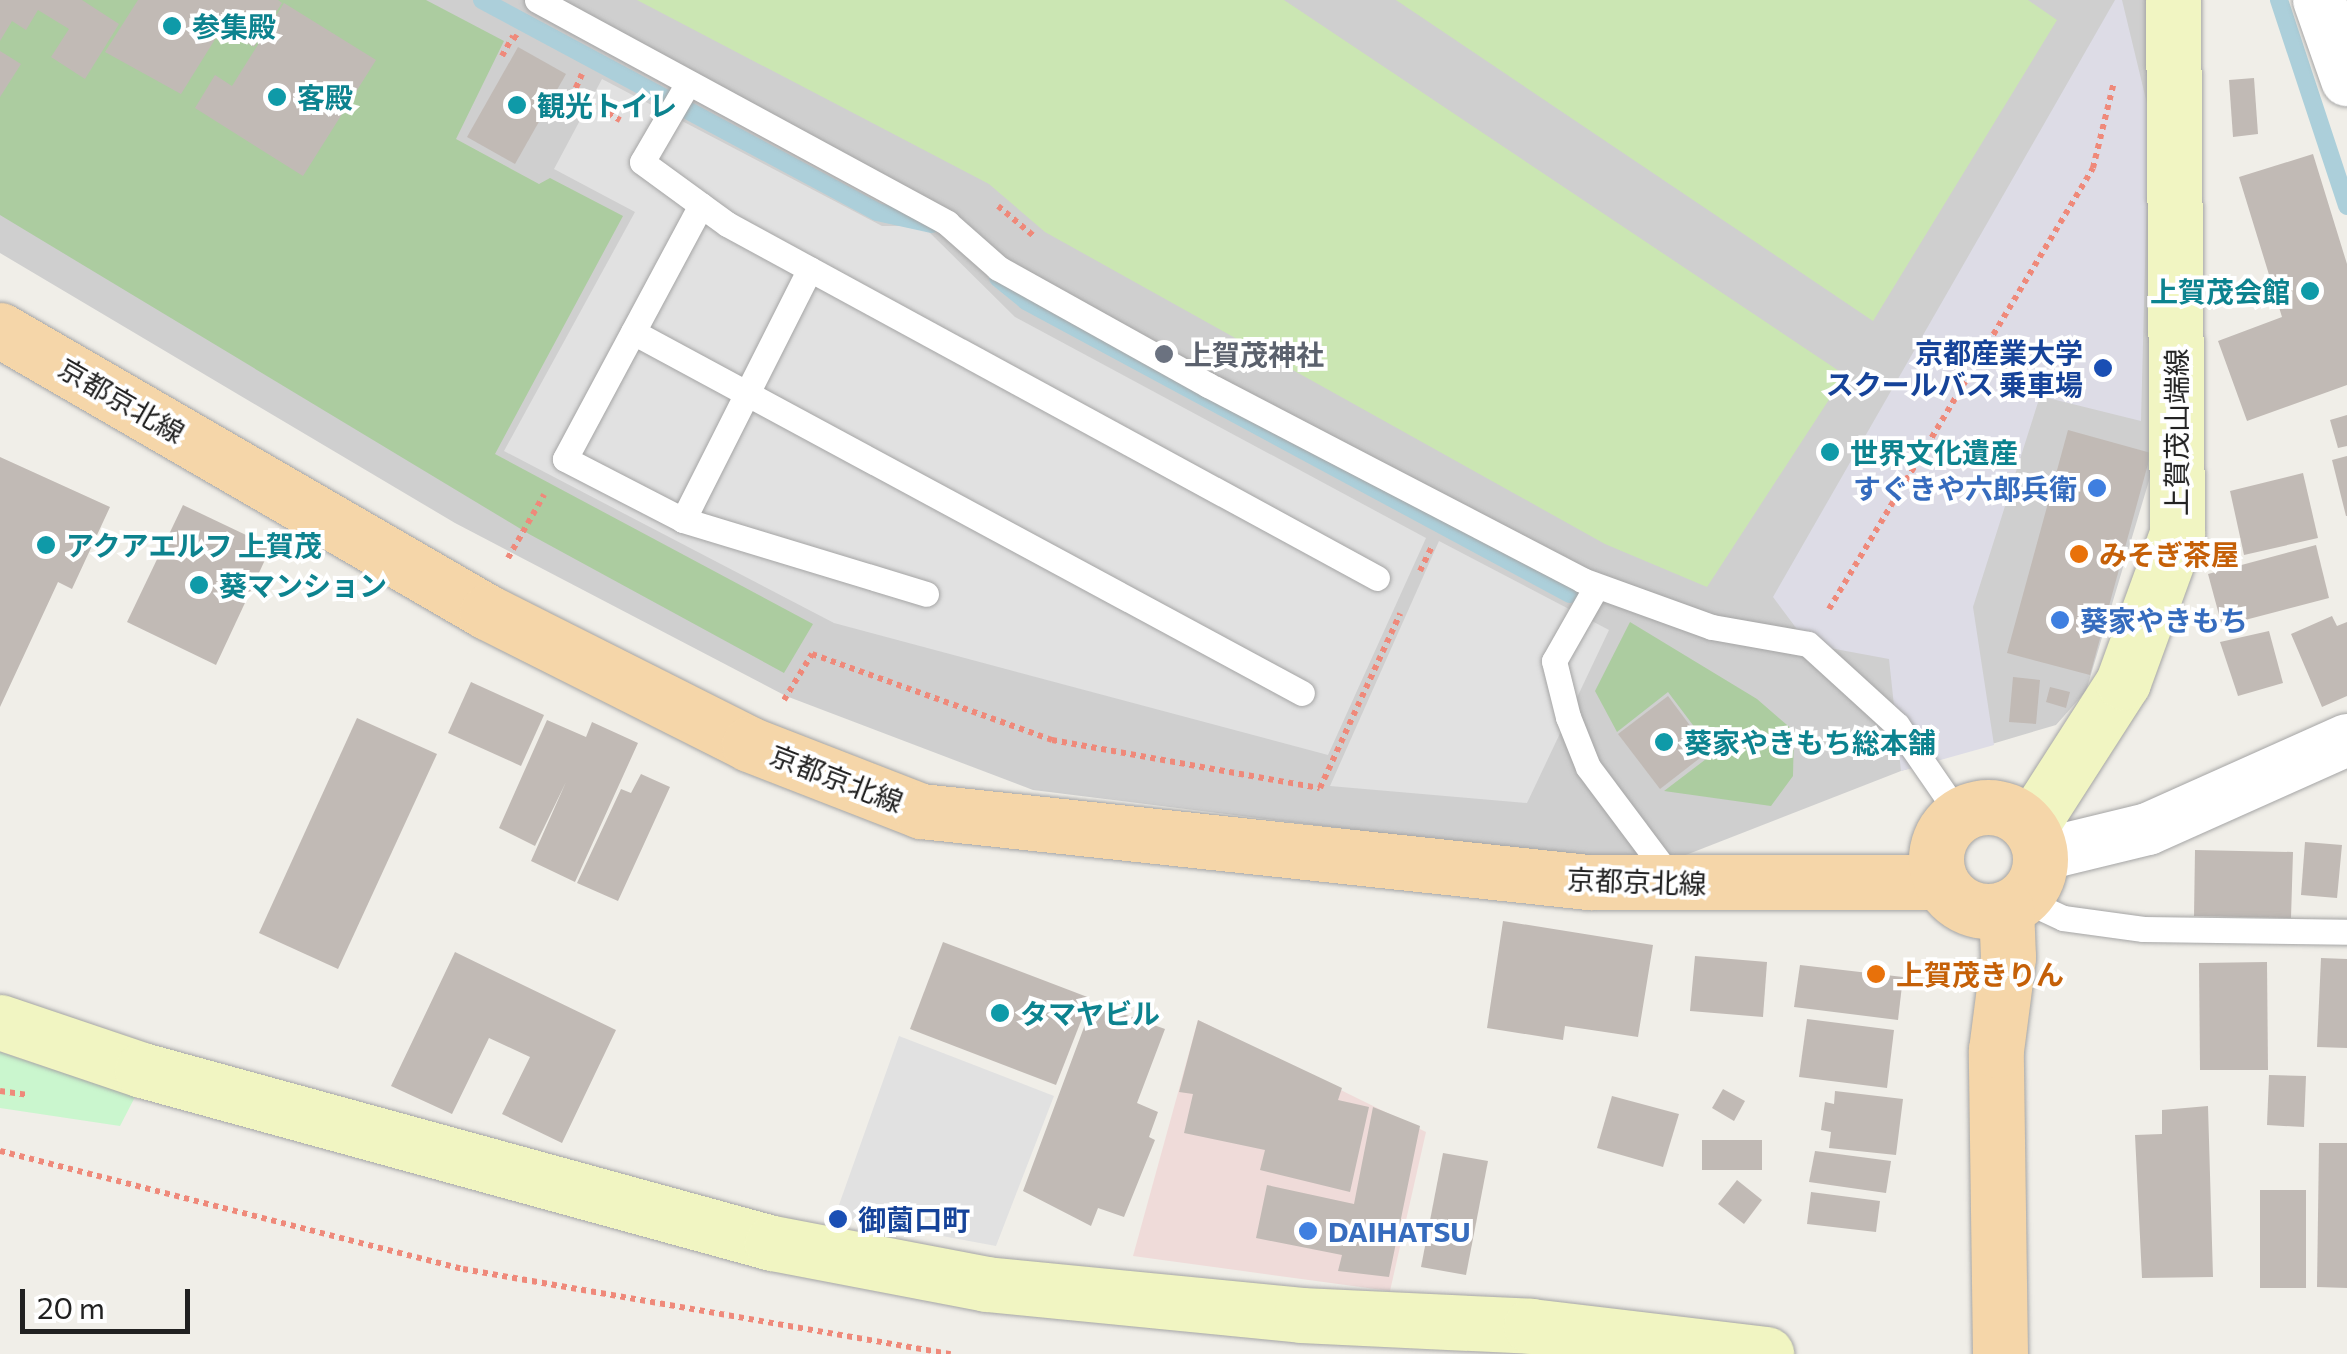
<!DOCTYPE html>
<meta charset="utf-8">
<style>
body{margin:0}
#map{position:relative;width:2347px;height:1354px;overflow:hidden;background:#f0eee8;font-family:Commissioner,"Noto Sans JP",sans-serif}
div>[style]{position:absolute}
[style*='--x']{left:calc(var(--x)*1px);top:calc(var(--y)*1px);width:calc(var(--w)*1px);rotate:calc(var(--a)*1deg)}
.commercial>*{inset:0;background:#efdbd9}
.religious>*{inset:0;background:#cfcfcf}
.grass>*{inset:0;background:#cbe6b3}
.forest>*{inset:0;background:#accca0}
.park>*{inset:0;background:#caf6ce}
.parking>*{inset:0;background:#e1e1e1}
.plaza>*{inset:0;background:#dddce6}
.stream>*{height:18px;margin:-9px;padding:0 9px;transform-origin:9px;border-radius:9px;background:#accfda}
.building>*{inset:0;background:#c1bab5}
.path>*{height:6px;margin-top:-3px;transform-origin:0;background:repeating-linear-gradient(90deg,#ef897a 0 5px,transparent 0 10px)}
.roads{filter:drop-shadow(0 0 2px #a5a5a5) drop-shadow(0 0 2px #a5a5a5)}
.lane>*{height:25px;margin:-12.5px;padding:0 12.5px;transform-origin:12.5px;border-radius:12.5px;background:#fff}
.street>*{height:52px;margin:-26px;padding:0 26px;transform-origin:26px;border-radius:26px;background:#fff}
.secondary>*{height:55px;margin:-27.5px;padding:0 27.5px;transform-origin:27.5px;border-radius:27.5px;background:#f1f5c2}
.primary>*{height:55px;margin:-27.5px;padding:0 27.5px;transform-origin:27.5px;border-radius:27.5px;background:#f5d6a9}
.primary>.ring{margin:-27.5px;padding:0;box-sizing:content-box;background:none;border:55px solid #f5d6a9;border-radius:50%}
.dots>*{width:28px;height:28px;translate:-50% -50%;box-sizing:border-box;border:5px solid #fff;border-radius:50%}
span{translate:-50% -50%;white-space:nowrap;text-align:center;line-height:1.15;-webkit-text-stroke:8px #fff;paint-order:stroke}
.culture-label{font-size:28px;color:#0d838f;font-weight:700}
.left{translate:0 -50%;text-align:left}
.right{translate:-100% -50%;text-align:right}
.transit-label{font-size:28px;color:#164399;font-weight:700}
.worship-label{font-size:28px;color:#5b616d;font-weight:700}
.street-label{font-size:28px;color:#212121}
.shop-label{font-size:28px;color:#366cbe;font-weight:700}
.food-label{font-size:28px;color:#c56008;font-weight:700}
.scale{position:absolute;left:20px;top:1289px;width:170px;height:45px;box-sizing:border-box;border:5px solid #212121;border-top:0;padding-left:12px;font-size:30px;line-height:35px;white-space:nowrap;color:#212121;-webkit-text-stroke:8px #fff;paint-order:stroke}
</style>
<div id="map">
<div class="commercial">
<i style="clip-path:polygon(1198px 1020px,1426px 1132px,1390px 1291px,1133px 1256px)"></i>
</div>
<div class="religious">
<i style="clip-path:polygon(0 0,2157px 0,2157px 454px,2086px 691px,2056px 725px,1901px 771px,1673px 860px,1540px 853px,1033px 790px,786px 696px,455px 523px,0 253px)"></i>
</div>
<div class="grass">
<i style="clip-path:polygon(637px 0,1284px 0,1845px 375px,1707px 587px,1605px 544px,1045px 232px,989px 184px)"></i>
<i style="clip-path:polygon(1396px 0,2028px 0,2057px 20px,1873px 321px)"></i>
</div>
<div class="forest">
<i style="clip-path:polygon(0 0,426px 0,504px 41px,456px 139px,539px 184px,550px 178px,623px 216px,495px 454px,813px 624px,784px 673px,529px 534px,0 215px)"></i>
<i style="clip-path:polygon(1630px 622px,1757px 699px,1794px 731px,1793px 776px,1771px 806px,1664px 791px,1714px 753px,1668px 692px,1617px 732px,1595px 691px)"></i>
</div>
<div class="park">
<i style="clip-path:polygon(0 1052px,135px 1097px,120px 1126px,0 1108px)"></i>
</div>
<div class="parking">
<i style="clip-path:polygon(602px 79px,882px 226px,923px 226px,1015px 317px,1426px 538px,1328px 755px,834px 623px,504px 451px,635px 212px,554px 169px)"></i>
<i style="clip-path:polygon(1439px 541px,1609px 630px,1527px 803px,1330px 786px)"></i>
<i style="clip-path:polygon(899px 1036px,1054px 1096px,996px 1246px,835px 1216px)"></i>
</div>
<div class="plaza">
<i style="clip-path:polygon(2115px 0,2122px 0,2149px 112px,2141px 421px,2040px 396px,1973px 607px,1994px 745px,1901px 771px,1889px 659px,1808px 644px,1773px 597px)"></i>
</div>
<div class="stream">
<i style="--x:482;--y:0;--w:448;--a:28.2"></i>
<i style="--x:877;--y:212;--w:56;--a:12.3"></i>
<i style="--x:2279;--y:0;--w:217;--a:71.7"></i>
<i style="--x:998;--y:278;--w:36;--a:39"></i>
<i style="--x:1026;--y:301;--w:618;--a:28.31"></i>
</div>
<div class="building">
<i style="clip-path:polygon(0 0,82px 0,119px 24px,85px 79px,51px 57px,69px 29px,38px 10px,26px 30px,12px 21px,0 41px)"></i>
<i style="clip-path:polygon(138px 0,278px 0,282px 3px,254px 47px,222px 28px,181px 94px,105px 52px)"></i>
<i style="clip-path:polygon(284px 3px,376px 60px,303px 176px,195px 108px,215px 75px,232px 86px)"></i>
<i style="clip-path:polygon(518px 47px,566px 74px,515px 164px,467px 137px)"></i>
<i style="clip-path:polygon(0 51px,21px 64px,0 97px)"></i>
<i style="clip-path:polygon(2254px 78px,2258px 134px,2233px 137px,2229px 80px)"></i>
<i style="clip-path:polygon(2313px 154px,2347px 264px,2347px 385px,2247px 421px,2218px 341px,2282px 317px,2239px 177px)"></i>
<i style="clip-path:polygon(2347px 415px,2347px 446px,2338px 448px,2330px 420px)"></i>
<i style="clip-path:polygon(2068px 430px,2151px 453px,2090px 675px,2007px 653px)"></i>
<i style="clip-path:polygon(2347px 456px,2347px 516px,2346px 516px,2332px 460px)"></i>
<i style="clip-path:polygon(0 457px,110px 507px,72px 589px,58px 582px,0 707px)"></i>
<i style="clip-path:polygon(2303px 473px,2318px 538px,2244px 555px,2230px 491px)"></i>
<i style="clip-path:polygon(183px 505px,271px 547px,216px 665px,127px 622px)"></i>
<i style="clip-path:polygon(2316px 545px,2329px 598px,2222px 626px,2208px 574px)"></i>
<i style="clip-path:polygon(2332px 616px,2337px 626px,2347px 622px,2347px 696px,2322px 707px,2291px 634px)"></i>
<i style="clip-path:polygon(2269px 631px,2283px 683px,2238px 696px,2220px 642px)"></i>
<i style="clip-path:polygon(2013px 677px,2040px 680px,2036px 724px,2009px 722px)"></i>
<i style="clip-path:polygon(471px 682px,544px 715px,521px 766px,448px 733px)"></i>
<i style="clip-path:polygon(2050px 687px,2070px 692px,2066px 708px,2046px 702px)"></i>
<i style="clip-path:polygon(1668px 696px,1709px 751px,1660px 789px,1618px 734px)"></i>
<i style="clip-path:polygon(357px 718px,437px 754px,338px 969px,259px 933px)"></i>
<i style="clip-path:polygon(547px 720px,586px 737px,592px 722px,638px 743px,575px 882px,531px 861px,566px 782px,535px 846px,499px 828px)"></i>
<i style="clip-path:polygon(641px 774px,670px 787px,618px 901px,577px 883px,621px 789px,631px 793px)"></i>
<i style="clip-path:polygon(2305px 842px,2342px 845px,2337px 898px,2301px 895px)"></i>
<i style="clip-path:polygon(2195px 850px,2293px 852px,2291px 918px,2194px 916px)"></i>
<i style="clip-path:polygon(1503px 921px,1653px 945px,1638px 1037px,1565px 1026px,1563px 1040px,1487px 1028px)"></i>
<i style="clip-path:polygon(943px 942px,1090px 998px,1056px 1085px,910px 1029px)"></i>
<i style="clip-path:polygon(455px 952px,616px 1030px,562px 1143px,502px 1114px,530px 1057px,489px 1038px,452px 1114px,391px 1086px)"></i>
<i style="clip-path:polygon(1695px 956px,1767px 962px,1763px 1017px,1690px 1011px)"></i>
<i style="clip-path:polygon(2321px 958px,2347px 959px,2347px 1048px,2317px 1047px)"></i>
<i style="clip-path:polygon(2267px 962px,2268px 1070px,2200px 1070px,2199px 963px)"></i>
<i style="clip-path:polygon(1800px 965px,1903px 977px,1898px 1020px,1794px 1007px)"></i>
<i style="clip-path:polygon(1093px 1003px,1165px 1029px,1137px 1103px,1158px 1112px,1149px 1137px,1155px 1140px,1124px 1217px,1098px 1208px,1091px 1226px,1023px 1191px)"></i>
<i style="clip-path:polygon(1807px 1019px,1894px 1030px,1887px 1088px,1799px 1077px)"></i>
<i style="clip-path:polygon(1198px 1020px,1342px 1088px,1338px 1100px,1369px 1107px,1350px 1192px,1260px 1170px,1265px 1150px,1184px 1133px,1193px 1094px,1179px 1092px)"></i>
<i style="clip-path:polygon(2269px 1075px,2306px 1076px,2304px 1127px,2267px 1125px)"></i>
<i style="clip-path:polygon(1723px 1089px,1745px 1101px,1734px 1121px,1712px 1108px)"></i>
<i style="clip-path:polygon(1835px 1091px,1903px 1099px,1896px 1155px,1829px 1148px,1831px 1132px,1821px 1130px,1825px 1102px,1834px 1104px)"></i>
<i style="clip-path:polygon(1612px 1096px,1679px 1114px,1663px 1167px,1597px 1148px)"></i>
<i style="clip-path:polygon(2208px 1106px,2213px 1277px,2142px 1278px,2135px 1135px,2162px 1134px,2162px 1110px)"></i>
<i style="clip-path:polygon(1373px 1107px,1420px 1126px,1389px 1277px,1338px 1271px,1342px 1255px,1256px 1238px,1267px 1185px,1354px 1204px)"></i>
<i style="clip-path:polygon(1702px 1140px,1762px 1140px,1762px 1170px,1702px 1170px)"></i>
<i style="clip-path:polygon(2319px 1143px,2347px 1143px,2347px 1288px,2317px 1287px)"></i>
<i style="clip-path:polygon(1815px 1151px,1891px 1161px,1886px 1193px,1809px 1182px)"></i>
<i style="clip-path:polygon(1443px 1153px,1488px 1161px,1466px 1275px,1421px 1267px)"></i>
<i style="clip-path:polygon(1737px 1180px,1762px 1200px,1744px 1224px,1718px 1204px)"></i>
<i style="clip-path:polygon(2260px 1190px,2306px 1190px,2306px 1288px,2260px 1288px)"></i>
<i style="clip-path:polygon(1811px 1192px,1880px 1201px,1876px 1232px,1807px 1224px)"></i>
</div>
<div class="path">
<i style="--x:502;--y:56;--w:23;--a:-61"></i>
<i style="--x:513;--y:36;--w:6;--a:31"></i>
<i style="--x:582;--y:74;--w:22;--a:114"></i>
<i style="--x:573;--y:94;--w:54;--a:29"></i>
<i style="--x:998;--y:206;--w:48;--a:40"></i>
<i style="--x:508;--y:558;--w:73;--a:-60.3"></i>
<i style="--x:1420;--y:571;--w:28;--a:-64"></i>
<i style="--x:1829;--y:609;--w:514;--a:-59.09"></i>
<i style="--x:2093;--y:168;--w:89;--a:-76.3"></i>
<i style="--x:784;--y:700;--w:54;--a:-58.7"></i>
<i style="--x:812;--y:654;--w:255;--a:19.7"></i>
<i style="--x:1052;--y:740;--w:272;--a:10.2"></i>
<i style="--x:1320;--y:788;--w:192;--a:-65.3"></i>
<i style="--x:0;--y:1091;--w:28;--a:8"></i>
<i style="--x:0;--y:1151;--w:478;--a:14.3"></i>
<i style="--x:463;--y:1269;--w:495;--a:9.9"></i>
</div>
<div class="roads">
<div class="lane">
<i style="--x:537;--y:0;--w:467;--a:28.5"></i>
<i style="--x:947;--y:223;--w:68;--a:41.4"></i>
<i style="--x:998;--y:268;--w:240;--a:29.1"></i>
<i style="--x:1208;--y:385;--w:422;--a:27.5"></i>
<i style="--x:1582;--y:580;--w:138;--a:19.9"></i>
<i style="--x:1712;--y:627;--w:97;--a:10"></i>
<i style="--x:1808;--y:644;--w:120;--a:42.3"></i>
<i style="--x:1897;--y:725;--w:109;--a:55.4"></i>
<i style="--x:688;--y:83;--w:91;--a:120.2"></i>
<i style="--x:642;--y:162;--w:105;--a:36.1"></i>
<i style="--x:727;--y:224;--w:740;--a:28.57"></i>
<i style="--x:701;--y:205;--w:288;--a:118.2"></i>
<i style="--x:565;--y:459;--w:133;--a:27.3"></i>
<i style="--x:683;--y:520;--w:254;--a:16.9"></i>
<i style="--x:633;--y:332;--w:760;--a:28.35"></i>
<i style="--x:683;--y:520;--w:281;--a:-63.2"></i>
<i style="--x:1596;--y:587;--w:85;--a:119.6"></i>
<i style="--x:1554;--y:661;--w:58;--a:76"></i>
<i style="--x:1568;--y:717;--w:54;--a:68.2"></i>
<i style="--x:1588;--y:767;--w:144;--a:53.2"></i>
<i style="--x:2022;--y:899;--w:45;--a:24.9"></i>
<i style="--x:2063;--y:918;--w:81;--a:7.8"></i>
<i style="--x:2143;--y:929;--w:204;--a:0.8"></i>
</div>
<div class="street">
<i style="--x:2319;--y:0;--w:85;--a:70.7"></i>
<i style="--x:2041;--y:855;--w:110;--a:-13.7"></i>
<i style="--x:2148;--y:829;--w:218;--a:-24.1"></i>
</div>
<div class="secondary">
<i style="--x:2030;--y:827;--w:172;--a:-57.3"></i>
<i style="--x:2123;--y:682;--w:158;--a:-70"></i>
<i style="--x:2177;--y:534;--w:534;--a:-90.43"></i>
<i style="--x:0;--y:1022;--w:150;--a:18.7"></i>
<i style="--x:142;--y:1070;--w:653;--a:15.36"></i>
<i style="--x:772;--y:1243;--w:218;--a:10.8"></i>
<i style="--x:986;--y:1284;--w:317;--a:5.6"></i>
<i style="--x:1301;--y:1315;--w:230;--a:2.7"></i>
<i style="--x:1531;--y:1326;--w:237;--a:6.8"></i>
</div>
<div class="primary">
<i style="--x:0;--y:330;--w:563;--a:30.07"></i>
<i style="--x:487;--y:612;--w:293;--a:26.7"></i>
<i style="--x:749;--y:744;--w:185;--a:21.3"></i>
<i style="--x:921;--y:811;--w:671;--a:6.08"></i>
<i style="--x:1588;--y:882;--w:353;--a:0"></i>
<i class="ring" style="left:1936px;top:807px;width:49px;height:49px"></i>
<i style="--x:2000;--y:1354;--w:304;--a:-90.8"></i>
<i style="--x:1996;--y:1050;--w:94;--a:-82.6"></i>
<i style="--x:2008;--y:957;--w:49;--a:-92.3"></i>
</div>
</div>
<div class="dots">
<i style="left:172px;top:26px;background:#0f9aa8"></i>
<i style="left:277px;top:97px;background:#0f9aa8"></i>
<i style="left:517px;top:105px;background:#0f9aa8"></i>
<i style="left:2310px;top:291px;background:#0f9aa8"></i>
<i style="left:1164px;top:354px;background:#6b7280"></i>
<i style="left:2103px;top:368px;background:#1a4fb4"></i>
<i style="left:1830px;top:452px;background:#0f9aa8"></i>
<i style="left:2097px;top:488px;background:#3f7fe0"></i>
<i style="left:46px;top:545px;background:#0f9aa8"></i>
<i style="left:2079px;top:554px;background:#e8710a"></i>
<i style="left:199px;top:585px;background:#0f9aa8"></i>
<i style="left:2060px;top:620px;background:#3f7fe0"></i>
<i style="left:1664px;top:742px;background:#0f9aa8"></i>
<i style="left:1876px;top:974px;background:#e8710a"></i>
<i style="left:1000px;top:1013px;background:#0f9aa8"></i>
<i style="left:838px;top:1219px;background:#1a4fb4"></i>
<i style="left:1308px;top:1231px;background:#3f7fe0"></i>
</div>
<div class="culture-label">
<span class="left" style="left:192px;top:26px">参集殿</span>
<span class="left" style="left:297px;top:97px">客殿</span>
<span class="left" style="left:537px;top:105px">観光トイレ</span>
<span class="right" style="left:2290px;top:291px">上賀茂会館</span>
<span class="left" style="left:1850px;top:452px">世界文化遺産</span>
<span class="left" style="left:66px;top:545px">アクアエルフ 上賀茂</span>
<span class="left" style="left:219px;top:585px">葵マンション</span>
<span class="left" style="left:1684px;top:742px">葵家やきもち総本舗</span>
<span class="left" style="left:1020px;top:1013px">タマヤビル</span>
</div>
<div class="transit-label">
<span class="right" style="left:2083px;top:368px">京都産業大学<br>スクールバス 乗車場</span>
<span class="left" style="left:858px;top:1219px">御薗口町</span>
</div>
<div class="worship-label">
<span class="left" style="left:1184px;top:354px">上賀茂神社</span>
</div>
<div class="street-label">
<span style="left:122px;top:400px;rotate:30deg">京都京北線</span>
<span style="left:2176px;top:432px;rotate:-90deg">上賀茂山端線</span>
<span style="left:837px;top:778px;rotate:21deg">京都京北線</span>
<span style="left:1637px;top:881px;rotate:2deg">京都京北線</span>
</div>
<div class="shop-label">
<span class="right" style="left:2077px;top:488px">すぐきや六郎兵衛</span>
<span class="left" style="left:2080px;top:620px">葵家やきもち</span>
<span class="left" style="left:1328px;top:1231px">DAIHATSU</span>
</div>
<div class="food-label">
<span class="left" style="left:2099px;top:554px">みそぎ茶屋</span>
<span class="left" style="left:1896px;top:974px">上賀茂きりん</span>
</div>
<div class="scale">20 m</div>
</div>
